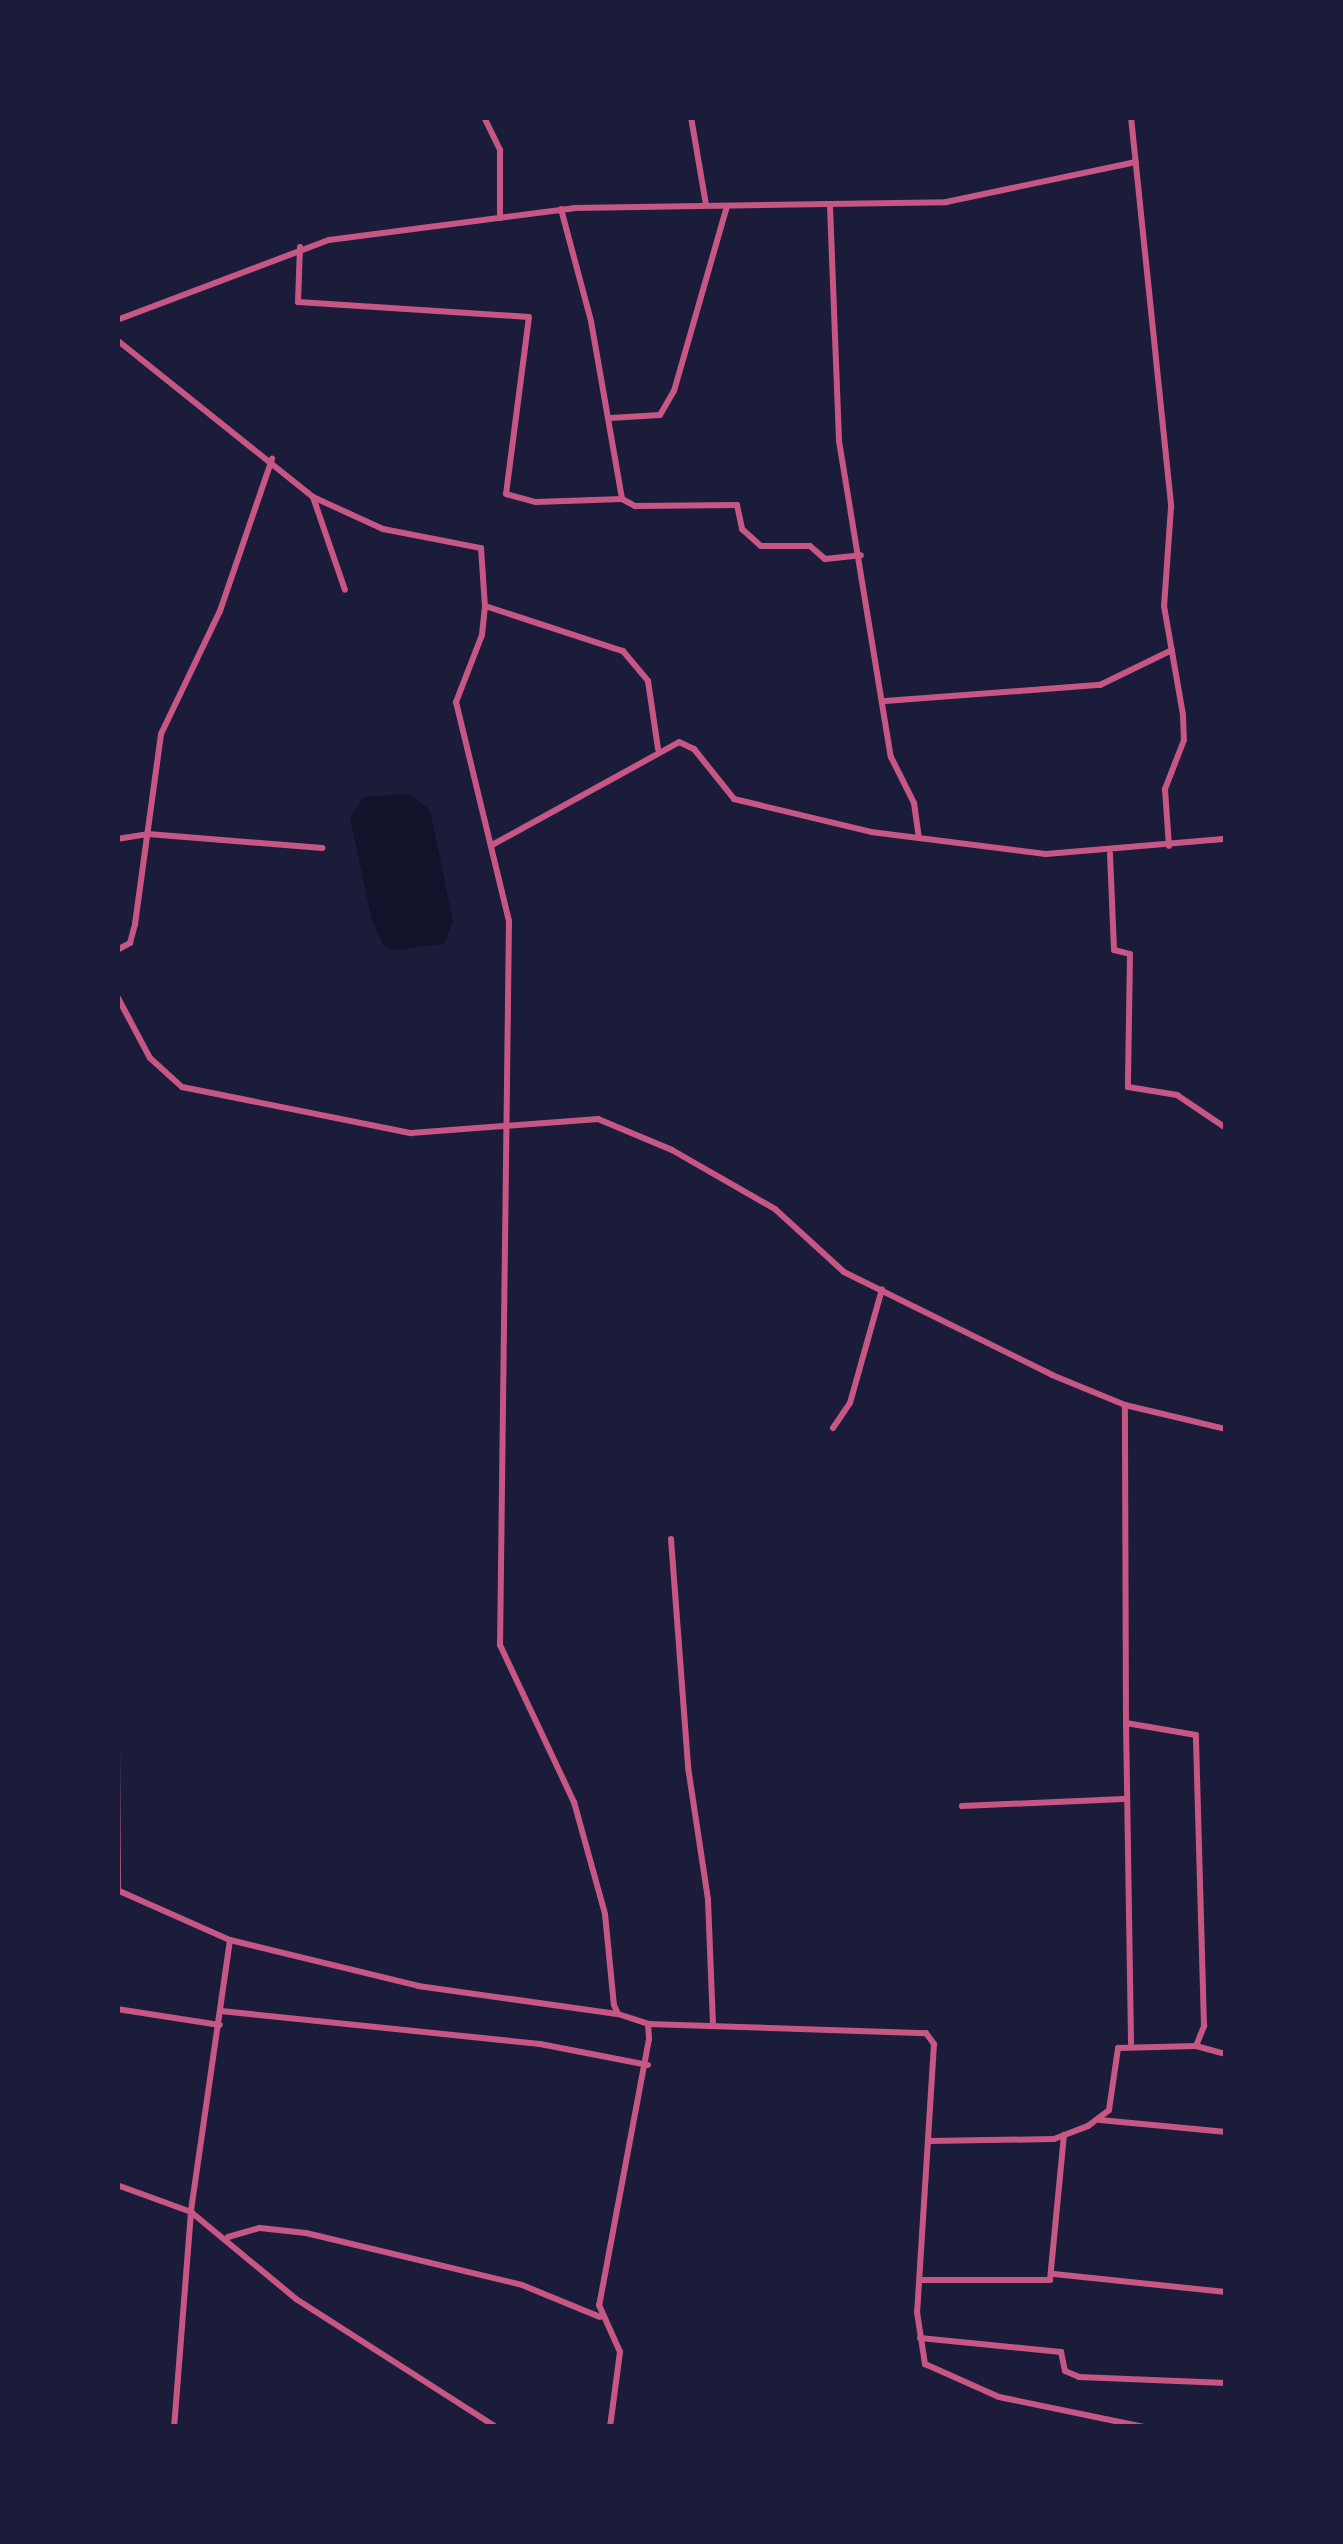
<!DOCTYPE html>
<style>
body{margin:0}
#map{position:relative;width:1343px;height:2544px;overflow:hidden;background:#1b1b3a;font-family:"Roboto Condensed",sans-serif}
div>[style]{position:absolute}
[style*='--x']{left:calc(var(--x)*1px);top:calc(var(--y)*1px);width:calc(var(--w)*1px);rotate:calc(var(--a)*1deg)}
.water>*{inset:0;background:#12122b}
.minor>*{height:6px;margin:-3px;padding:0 3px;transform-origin:3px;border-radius:3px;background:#c65784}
span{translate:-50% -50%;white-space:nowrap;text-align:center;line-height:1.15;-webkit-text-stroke:9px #1b1b3a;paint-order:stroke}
.frame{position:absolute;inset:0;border:120px solid #1b1b3a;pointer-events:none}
</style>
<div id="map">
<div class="water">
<i style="clip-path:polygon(409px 794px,430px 810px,453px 922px,444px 944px,396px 950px,384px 946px,372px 921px,350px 817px,364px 797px)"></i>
</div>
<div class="minor">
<i style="--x:484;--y:117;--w:37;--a:64"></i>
<i style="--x:500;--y:150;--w:68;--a:90"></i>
<i style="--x:691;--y:117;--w:89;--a:80.3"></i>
<i style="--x:1131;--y:117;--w:392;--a:84.1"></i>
<i style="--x:1171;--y:507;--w:99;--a:94"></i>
<i style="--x:1164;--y:606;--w:111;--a:80.1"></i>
<i style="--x:1183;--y:715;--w:25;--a:88"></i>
<i style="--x:1184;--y:740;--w:53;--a:111.2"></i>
<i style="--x:1165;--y:789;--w:57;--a:86"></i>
<i style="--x:830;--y:206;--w:235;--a:87.8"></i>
<i style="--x:839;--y:441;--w:320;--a:80.7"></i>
<i style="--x:891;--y:757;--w:51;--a:63.4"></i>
<i style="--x:914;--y:803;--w:35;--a:82"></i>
<i style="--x:561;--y:209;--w:116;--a:75"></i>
<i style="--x:591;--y:321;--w:181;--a:80.1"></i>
<i style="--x:622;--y:499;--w:15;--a:28"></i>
<i style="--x:635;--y:506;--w:102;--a:-0.6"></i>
<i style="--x:737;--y:505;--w:25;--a:78"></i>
<i style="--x:742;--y:529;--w:25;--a:42"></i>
<i style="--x:761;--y:546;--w:49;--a:0"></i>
<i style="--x:810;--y:546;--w:20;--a:41"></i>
<i style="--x:825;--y:559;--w:36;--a:-6"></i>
<i style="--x:300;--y:247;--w:55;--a:92.1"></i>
<i style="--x:298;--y:302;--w:231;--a:3.7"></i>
<i style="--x:529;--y:317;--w:178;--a:97.4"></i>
<i style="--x:506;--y:494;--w:31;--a:15"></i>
<i style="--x:536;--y:502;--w:86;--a:-2"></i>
<i style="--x:117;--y:320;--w:227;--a:-20.7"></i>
<i style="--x:329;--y:240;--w:247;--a:-7.4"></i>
<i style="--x:574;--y:208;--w:372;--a:-0.9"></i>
<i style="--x:946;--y:202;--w:194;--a:-11.9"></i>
<i style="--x:117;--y:340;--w:251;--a:38.7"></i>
<i style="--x:313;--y:497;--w:77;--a:24.6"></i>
<i style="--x:383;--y:529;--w:100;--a:11"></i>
<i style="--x:481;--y:548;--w:58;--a:86.1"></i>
<i style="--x:485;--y:606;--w:145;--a:18.1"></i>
<i style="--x:623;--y:651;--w:39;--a:50"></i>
<i style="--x:648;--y:681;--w:69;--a:81.6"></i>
<i style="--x:610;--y:418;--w:50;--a:-3.4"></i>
<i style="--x:660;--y:415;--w:28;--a:-60"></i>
<i style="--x:674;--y:391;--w:192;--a:-74"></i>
<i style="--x:313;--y:497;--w:98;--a:71"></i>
<i style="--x:485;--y:606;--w:29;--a:96"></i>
<i style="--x:482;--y:635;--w:72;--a:111.2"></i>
<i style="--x:456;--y:702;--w:225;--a:76.4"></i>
<i style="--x:509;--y:921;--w:724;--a:90.71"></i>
<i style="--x:500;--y:1645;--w:174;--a:64.8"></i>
<i style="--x:574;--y:1802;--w:116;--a:74.5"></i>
<i style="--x:605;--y:1914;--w:91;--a:84.4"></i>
<i style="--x:614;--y:2005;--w:10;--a:66"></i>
<i style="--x:618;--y:2014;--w:32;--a:18"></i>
<i style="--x:648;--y:2024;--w:15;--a:86"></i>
<i style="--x:649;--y:2039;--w:271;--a:100.6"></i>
<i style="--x:599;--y:2305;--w:51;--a:65.9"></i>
<i style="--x:620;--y:2352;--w:76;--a:97.6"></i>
<i style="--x:885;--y:701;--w:216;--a:-4.3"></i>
<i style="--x:1100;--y:685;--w:80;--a:-25.9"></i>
<i style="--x:117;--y:839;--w:31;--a:-9"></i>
<i style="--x:148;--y:834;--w:175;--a:4.6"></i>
<i style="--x:492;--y:845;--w:213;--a:-28.8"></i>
<i style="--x:679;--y:742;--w:17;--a:25"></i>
<i style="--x:694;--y:749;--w:64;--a:51.3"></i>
<i style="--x:734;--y:799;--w:141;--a:13.5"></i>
<i style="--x:871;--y:832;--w:176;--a:7.2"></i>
<i style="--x:1046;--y:854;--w:181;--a:-4.8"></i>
<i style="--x:1110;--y:854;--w:96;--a:87.6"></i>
<i style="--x:1114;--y:950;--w:16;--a:14"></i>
<i style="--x:1130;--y:954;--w:133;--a:90.9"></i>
<i style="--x:1128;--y:1087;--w:50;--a:9.3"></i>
<i style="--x:1177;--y:1095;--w:59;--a:34"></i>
<i style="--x:117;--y:950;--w:15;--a:-28"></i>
<i style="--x:130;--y:943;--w:20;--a:-75"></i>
<i style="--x:135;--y:924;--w:192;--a:-82.2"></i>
<i style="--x:161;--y:734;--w:136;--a:-64.4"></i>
<i style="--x:220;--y:611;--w:161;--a:-71.1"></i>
<i style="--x:117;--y:996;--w:70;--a:62"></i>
<i style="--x:150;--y:1058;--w:43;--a:42.2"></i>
<i style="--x:182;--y:1087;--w:234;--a:11.4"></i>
<i style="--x:411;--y:1133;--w:188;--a:-4.3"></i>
<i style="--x:598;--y:1119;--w:80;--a:22.7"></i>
<i style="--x:672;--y:1150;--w:119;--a:29.8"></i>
<i style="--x:775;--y:1209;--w:93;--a:42.4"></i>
<i style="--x:844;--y:1272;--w:232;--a:26.3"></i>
<i style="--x:1052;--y:1375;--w:79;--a:22.3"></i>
<i style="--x:1125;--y:1405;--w:104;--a:13.4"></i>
<i style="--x:833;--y:1428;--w:30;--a:-56"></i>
<i style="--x:850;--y:1403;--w:118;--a:-74.3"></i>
<i style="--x:671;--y:1539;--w:229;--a:85.7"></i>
<i style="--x:688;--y:1767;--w:134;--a:81.4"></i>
<i style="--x:708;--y:1900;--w:123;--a:87.7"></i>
<i style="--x:1126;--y:1723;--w:320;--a:89.1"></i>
<i style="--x:117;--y:1746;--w:144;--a:89.6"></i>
<i style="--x:962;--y:1806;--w:162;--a:-2.5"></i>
<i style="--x:117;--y:1890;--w:124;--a:23.9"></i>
<i style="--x:230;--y:1940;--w:194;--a:13.7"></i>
<i style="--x:418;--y:1986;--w:201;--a:8"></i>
<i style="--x:230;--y:1940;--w:275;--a:98.2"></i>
<i style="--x:191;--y:2212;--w:136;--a:39.6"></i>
<i style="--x:296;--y:2299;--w:237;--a:32.6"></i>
<i style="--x:117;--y:2009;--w:104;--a:8.8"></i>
<i style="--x:221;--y:2011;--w:321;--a:5.9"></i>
<i style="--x:540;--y:2044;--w:110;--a:11"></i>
<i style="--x:648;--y:2024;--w:278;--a:1.9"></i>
<i style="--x:926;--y:2033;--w:14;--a:54"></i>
<i style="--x:934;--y:2044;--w:269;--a:93.6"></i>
<i style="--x:917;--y:2312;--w:53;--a:81.3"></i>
<i style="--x:925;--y:2364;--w:81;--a:24"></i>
<i style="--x:999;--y:2397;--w:148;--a:11.7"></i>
<i style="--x:1196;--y:2046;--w:31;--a:15"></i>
<i style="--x:1100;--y:2120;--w:127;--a:5.4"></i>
<i style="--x:929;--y:2141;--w:125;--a:-0.9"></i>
<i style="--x:1054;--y:2139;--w:36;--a:-21"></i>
<i style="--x:1088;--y:2126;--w:26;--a:-37"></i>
<i style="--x:1109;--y:2110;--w:63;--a:-81.7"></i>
<i style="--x:1118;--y:2048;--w:78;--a:-1.5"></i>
<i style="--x:1196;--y:2046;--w:22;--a:-68"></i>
<i style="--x:1204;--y:2026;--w:291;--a:-91.6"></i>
<i style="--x:1196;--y:1735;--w:71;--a:-170.3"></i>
<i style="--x:1126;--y:1723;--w:318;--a:-90.2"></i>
<i style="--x:117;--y:2185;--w:79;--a:20"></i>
<i style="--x:191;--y:2212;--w:216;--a:94.5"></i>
<i style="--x:228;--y:2237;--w:33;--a:-16"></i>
<i style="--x:260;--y:2228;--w:46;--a:6.2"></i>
<i style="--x:306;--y:2233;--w:222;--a:13.5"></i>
<i style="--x:522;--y:2285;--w:84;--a:22.3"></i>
<i style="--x:1054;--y:2274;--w:173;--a:6"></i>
<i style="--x:920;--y:2280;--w:130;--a:0"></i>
<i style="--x:1050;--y:2280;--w:146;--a:-84.5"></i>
<i style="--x:920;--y:2338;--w:142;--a:5.7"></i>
<i style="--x:1061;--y:2352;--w:19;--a:78"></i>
<i style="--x:1065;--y:2371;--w:15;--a:23"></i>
<i style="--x:1079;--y:2377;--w:147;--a:2.3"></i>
</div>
<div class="frame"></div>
</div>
